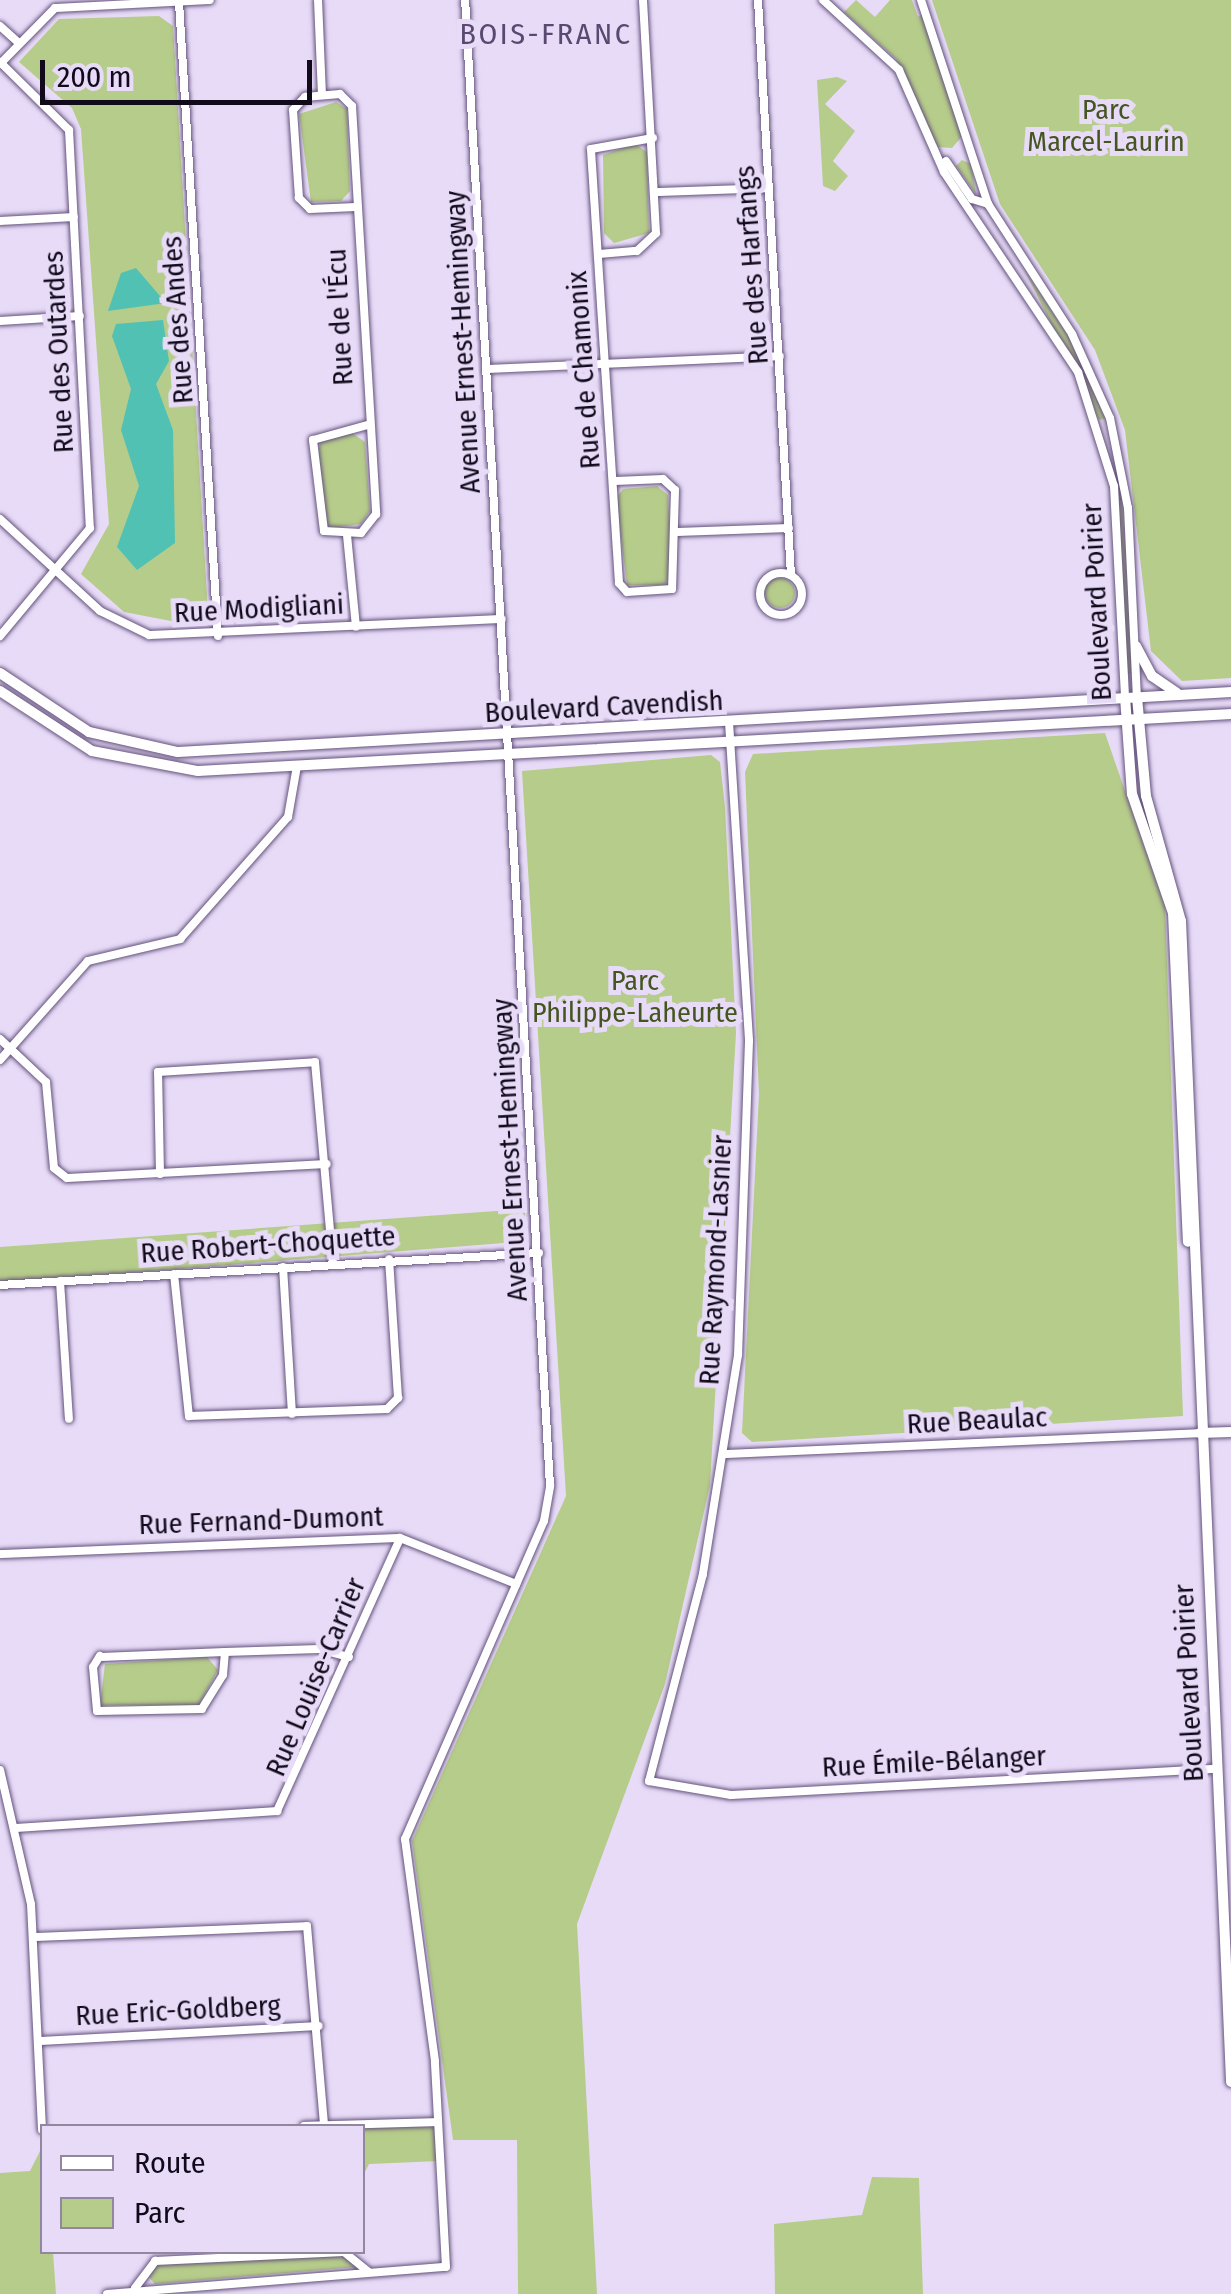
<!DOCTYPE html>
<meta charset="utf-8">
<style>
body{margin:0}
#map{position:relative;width:1231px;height:2294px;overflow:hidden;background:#e7dbf8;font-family:"Fira Sans Condensed",sans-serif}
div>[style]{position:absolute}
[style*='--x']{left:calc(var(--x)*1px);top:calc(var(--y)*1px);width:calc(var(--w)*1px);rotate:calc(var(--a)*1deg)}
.green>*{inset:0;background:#b6cc8a}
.round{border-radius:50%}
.water>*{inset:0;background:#51c1b3}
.roads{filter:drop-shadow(0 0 2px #64527c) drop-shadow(0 0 2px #64527c)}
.street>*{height:8px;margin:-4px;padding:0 4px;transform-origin:4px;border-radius:4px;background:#fff}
.street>.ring{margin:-4px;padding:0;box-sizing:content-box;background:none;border:8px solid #fff;border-radius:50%}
.secondary>*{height:10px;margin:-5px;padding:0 5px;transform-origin:5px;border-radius:5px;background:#fff}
span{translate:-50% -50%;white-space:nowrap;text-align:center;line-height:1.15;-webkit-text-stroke:10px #e7dbf8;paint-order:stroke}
.park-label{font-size:28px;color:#455520}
.street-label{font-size:28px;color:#110a1a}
.neighbourhood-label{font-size:30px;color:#5a4871;letter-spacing:2.5px}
.legend{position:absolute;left:40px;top:2124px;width:325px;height:130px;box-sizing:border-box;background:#e7dbf8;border:2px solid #91879f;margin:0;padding:12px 18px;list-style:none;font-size:30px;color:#110a1a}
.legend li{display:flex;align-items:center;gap:20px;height:50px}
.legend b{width:50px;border:2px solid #91879f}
.scale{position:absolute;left:40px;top:60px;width:272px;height:45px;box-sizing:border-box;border:5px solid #110a1a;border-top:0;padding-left:12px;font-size:30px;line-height:35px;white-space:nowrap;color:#110a1a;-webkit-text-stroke:8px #e7dbf8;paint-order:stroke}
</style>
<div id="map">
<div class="green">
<i style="clip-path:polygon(856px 0,875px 17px,890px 0,912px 0,918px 17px,924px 12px,963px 135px,952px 148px,937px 147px,896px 59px,844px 12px)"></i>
<i style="clip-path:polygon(932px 0,1231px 0,1231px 678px,1182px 681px,1151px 651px,1125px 430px,1095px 350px,1000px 204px)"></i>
<i style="clip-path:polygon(159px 16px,173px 26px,208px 613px,197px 626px,124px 612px,81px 574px,109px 524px,81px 129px,72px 108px,19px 62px,59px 19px)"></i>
<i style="clip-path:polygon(837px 77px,847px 81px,825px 104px,855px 131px,833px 161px,848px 176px,835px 191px,823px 186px,817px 80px)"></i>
<i style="clip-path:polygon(336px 102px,347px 109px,350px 191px,341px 201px,311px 202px,299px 114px)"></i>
<i style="clip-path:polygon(635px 144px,647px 152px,649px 233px,614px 243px,604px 233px,603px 155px)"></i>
<i style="clip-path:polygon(962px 160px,971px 164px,976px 194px,956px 166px)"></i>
<i style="clip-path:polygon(1024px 269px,1074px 345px,1106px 418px,1099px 420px)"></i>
<i style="clip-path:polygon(352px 433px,365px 442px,370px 511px,361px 524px,332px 528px,323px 521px,317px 452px,323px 438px)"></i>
<i style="clip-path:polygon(1120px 472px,1134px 674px,1127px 674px,1114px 473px)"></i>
<i style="clip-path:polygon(657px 486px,668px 495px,672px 575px,664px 585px,627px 585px,616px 498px,623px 489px)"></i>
<i class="round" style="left:765px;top:578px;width:30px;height:30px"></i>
<i style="clip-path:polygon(1105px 733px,1165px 907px,1183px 1416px,752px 1442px,742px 1433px,759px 1094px,745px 772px,753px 754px)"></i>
<i style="clip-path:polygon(711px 755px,720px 762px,725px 807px,736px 1033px,710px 1485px,665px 1684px,577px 1924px,597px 2294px,518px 2294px,517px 2140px,453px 2140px,412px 1841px,566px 1496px,522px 771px)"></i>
<i style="clip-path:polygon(525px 1209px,525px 1241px,516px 1242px,0 1283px,0 1247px)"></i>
<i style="clip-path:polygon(207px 1657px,218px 1670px,199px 1705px,100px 1705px,105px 1664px)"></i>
<i style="clip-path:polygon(436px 2122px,439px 2161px,369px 2164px,363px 2176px,362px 2126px)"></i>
<i style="clip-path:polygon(42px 2147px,42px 2252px,53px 2252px,56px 2294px,0 2294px,0 2173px,30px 2171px)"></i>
<i style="clip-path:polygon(872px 2177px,919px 2178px,923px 2294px,775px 2294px,774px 2224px,862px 2215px)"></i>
<i style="clip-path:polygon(343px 2255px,357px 2267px,155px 2284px,148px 2276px,157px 2265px)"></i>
</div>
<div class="water">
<i style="clip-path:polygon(136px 268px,166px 303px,108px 311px,121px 273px)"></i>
<i style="clip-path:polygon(163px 320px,169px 361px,156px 384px,173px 430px,175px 543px,137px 570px,117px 547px,139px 486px,121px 430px,131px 389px,112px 336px,116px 324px)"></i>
</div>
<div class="roads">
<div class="street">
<i style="--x:318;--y:0;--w:95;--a:87.6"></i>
<i style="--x:758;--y:0;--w:576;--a:86.72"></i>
<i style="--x:823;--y:0;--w:103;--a:42.6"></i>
<i style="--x:899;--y:70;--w:111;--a:66.2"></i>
<i style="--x:944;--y:172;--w:241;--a:56.2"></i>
<i style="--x:1078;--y:372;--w:120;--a:72.5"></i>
<i style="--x:1114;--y:486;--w:211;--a:87"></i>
<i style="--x:921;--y:0;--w:215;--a:71.8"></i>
<i style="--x:988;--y:204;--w:155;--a:57.1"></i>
<i style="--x:1072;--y:334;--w:92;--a:65.7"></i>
<i style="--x:1110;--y:418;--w:92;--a:78.7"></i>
<i style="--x:1128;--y:508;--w:189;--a:87.3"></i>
<i style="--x:179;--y:2;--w:635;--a:86.48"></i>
<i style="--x:0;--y:26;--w:25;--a:42"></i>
<i style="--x:0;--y:62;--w:97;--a:44.6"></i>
<i style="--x:69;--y:130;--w:399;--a:87"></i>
<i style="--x:90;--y:528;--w:141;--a:129.8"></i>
<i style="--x:0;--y:64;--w:78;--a:-45.5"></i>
<i style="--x:55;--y:8;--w:155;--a:-3"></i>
<i style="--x:946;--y:161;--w:46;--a:55.6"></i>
<i style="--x:972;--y:199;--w:17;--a:17"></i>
<i style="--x:656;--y:192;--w:112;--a:-2"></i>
<i style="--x:356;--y:207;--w:46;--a:177.5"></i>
<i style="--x:310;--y:209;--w:16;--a:-135"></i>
<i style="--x:299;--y:198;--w:88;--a:-93.9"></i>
<i style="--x:293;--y:110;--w:18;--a:-47"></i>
<i style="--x:305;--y:97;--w:35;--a:-5"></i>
<i style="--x:340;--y:94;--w:17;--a:45"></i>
<i style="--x:352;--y:106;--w:409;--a:86.6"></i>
<i style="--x:376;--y:514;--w:24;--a:128"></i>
<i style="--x:361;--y:533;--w:37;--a:-177"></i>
<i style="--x:324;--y:531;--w:92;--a:-96.9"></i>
<i style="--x:313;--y:440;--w:57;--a:-15.3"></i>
<i style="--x:0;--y:221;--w:74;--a:-3.1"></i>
<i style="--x:599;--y:254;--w:38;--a:-5"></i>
<i style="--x:637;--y:251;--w:26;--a:-43"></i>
<i style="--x:656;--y:233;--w:233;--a:-93.2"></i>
<i style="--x:0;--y:321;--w:80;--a:-3.6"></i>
<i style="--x:486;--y:369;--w:294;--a:-2.5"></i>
<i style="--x:615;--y:481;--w:48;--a:-2.4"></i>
<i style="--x:663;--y:479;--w:16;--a:43"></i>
<i style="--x:675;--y:490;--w:99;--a:91.7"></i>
<i style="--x:672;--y:589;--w:45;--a:176.2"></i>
<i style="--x:627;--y:592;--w:12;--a:-132"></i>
<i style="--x:619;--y:583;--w:435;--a:-93.7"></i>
<i style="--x:591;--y:149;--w:63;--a:-10.1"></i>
<i style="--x:0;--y:519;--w:136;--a:42.6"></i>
<i style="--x:100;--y:611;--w:55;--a:26.1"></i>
<i style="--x:149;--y:635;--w:353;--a:-2.6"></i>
<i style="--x:677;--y:532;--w:112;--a:-2"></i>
<i style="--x:347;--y:535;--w:92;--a:84.4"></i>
<i class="ring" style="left:760px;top:573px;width:34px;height:34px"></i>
<i style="--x:729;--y:722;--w:320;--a:86.4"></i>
<i style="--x:749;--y:1041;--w:314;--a:92"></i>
<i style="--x:738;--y:1355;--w:222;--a:99.1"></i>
<i style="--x:703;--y:1574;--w:214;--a:104.6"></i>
<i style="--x:649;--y:1781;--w:83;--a:9.7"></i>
<i style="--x:731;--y:1795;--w:486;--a:-3.1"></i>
<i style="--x:0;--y:1039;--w:63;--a:43.1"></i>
<i style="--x:46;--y:1082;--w:86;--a:84.7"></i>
<i style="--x:54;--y:1168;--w:16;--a:38"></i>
<i style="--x:67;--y:1178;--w:260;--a:-3.1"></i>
<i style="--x:0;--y:1060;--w:132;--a:-48.4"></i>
<i style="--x:88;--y:961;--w:95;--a:-13.4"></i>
<i style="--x:180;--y:939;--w:163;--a:-48.5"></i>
<i style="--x:288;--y:817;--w:52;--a:-80"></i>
<i style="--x:160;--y:1174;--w:102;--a:-91.1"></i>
<i style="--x:158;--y:1072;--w:157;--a:-3.6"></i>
<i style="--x:315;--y:1062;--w:202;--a:84.9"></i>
<i style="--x:283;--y:1267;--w:147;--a:86.5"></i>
<i style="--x:174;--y:1274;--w:143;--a:84"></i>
<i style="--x:189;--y:1416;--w:198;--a:-2"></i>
<i style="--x:387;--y:1409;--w:16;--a:-45"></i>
<i style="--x:398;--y:1398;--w:139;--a:-93.7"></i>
<i style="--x:60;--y:1281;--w:138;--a:86.3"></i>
<i style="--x:0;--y:1285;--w:540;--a:-3.4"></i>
<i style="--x:725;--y:1454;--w:475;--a:-2.5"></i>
<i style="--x:0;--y:1554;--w:400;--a:-2.3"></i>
<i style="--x:400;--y:1538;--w:125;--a:21.6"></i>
<i style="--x:225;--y:1652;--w:23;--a:95"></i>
<i style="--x:223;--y:1675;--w:40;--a:122"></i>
<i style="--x:202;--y:1709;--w:105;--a:178.9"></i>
<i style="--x:97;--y:1711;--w:44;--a:-95.2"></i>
<i style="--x:93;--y:1667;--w:13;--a:-58"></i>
<i style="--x:100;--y:1656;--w:1;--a:45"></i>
<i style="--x:101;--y:1657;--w:124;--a:-2.3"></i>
<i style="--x:225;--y:1652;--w:94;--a:-1.8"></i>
<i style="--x:319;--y:1649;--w:31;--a:15"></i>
<i style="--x:0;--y:1770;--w:138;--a:77"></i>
<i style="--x:31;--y:1904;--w:226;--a:87.2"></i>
<i style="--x:16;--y:1828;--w:262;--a:-3.7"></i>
<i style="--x:277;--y:1811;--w:299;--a:-65.7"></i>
<i style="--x:34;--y:1937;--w:273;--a:-2.3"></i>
<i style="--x:307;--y:1926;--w:201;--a:85.1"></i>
<i style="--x:40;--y:2041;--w:279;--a:-3.1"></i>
<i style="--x:304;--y:2126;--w:132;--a:-1.7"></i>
<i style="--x:135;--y:2288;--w:34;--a:-53"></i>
<i style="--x:155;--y:2261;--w:189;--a:-2.7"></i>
<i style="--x:344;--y:2252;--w:32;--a:39"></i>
<i style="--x:107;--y:2294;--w:340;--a:-4.6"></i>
<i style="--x:446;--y:2267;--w:206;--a:-93.1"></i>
<i style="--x:435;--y:2061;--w:224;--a:-97.7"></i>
<i style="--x:405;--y:1839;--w:347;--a:-66.4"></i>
<i style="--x:544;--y:1521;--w:36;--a:-80"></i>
<i style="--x:550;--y:1486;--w:1488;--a:-93.27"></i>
</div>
<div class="secondary">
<i style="--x:1136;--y:646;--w:34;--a:62"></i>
<i style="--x:1152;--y:676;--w:30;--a:34"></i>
<i style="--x:0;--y:673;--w:107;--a:33.5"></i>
<i style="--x:89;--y:732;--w:91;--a:12.7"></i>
<i style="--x:178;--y:752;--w:1055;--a:-3.26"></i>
<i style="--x:0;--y:691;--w:110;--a:33.1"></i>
<i style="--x:92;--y:751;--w:108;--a:10.7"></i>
<i style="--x:198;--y:771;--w:1035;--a:-3.16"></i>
<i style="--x:1125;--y:697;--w:97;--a:85.9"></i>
<i style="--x:1132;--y:794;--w:126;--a:71"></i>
<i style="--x:1173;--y:913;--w:329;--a:87.4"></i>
<i style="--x:1137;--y:697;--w:99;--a:84.8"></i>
<i style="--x:1146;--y:796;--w:130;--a:74.4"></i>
<i style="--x:1181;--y:921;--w:1162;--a:87.53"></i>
<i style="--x:1200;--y:1433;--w:31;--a:-2"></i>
</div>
</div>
<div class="park-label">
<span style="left:1106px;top:126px">Parc<br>Marcel-Laurin</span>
<span style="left:635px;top:997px">Parc<br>Philippe-Laheurte</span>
</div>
<div class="street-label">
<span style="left:752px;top:265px;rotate:-94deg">Rue des Harfangs</span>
<span style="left:340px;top:317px;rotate:-93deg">Rue de l'Écu</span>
<span style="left:178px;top:320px;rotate:-94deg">Rue des Andes</span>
<span style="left:463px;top:342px;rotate:-93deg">Avenue Ernest-Hemingway</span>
<span style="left:59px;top:352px;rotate:-93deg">Rue des Outardes</span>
<span style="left:584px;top:370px;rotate:-94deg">Rue de Chamonix</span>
<span style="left:1097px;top:602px;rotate:-93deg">Boulevard Poirier</span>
<span style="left:259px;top:609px;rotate:-3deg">Rue Modigliani</span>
<span style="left:604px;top:707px;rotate:-3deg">Boulevard Cavendish</span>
<span style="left:510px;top:1150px;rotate:-93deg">Avenue Ernest-Hemingway</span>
<span style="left:268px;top:1245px;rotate:-4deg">Rue Robert-Choquette</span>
<span style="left:716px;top:1260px;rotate:-87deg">Rue Raymond-Lasnier</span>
<span style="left:977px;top:1421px;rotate:-3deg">Rue Beaulac</span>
<span style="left:261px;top:1521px;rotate:-2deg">Rue Fernand-Dumont</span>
<span style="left:316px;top:1677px;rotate:-67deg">Rue Louise-Carrier</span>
<span style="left:1189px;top:1683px;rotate:-93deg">Boulevard Poirier</span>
<span style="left:934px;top:1762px;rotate:-3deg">Rue Émile-Bélanger</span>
<span style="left:178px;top:2011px;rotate:-3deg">Rue Eric-Goldberg</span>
</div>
<div class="neighbourhood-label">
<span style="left:546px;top:34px">BOIS-FRANC</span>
</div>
<ul class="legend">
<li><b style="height:12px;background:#fff"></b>Route</li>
<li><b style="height:28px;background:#b6cc8a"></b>Parc</li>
</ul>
<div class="scale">200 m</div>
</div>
